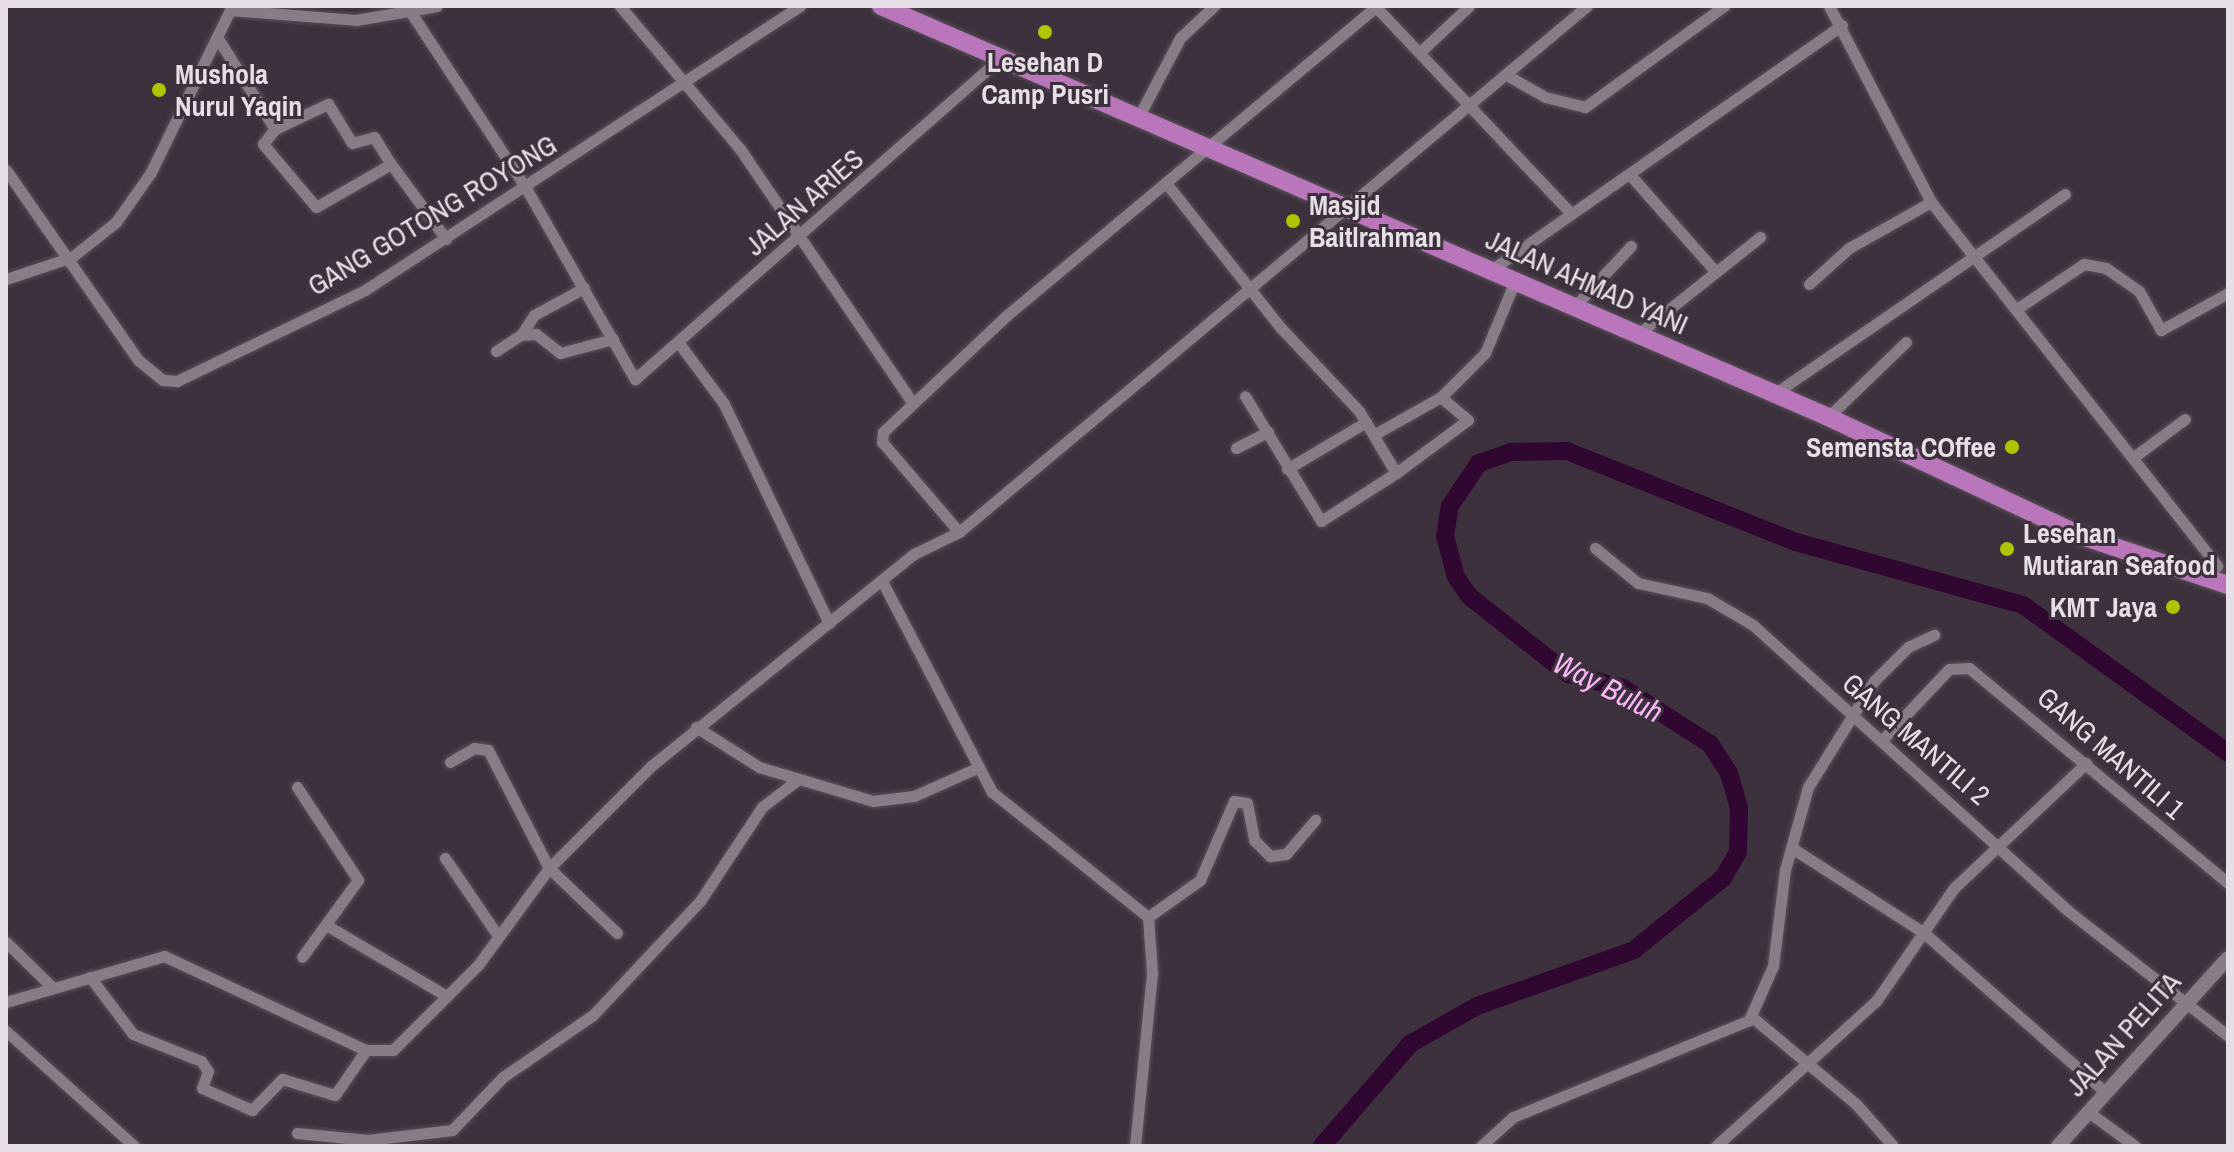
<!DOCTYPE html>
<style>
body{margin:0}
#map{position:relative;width:2234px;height:1152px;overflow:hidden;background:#3c313c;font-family:"Archivo Narrow",sans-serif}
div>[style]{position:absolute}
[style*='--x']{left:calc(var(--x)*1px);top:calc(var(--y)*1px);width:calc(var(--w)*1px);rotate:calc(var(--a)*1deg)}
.river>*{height:18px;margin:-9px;padding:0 9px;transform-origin:9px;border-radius:9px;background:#300731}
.roads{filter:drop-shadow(0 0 2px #5a505a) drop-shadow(0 0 2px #5a505a)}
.minor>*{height:11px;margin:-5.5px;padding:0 5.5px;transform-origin:5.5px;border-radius:5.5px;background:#887c87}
.tertiary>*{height:14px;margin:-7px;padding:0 7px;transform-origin:7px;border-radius:7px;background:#887c87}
.trunk>*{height:18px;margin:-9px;padding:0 9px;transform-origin:9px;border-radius:9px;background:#ba76ba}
.dots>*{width:22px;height:22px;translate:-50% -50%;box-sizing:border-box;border:4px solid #3c313c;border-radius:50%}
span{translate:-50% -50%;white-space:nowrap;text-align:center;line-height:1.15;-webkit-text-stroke:6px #3c313c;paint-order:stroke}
.poi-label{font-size:28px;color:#e6dfe6;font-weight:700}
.left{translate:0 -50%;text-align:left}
.right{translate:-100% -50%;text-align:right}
.street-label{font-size:28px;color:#e6dfe6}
.water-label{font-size:30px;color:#fbb7fa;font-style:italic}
.frame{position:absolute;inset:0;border:8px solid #e6dfe6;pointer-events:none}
</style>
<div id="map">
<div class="river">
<i style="--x:1322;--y:1146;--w:135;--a:-49.2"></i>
<i style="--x:1410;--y:1044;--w:77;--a:-29.6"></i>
<i style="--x:1477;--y:1006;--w:167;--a:-19.6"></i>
<i style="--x:1634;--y:950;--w:114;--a:-39"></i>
<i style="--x:1723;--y:878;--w:30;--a:-60"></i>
<i style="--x:1738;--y:852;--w:44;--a:-88.7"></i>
<i style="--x:1739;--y:808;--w:36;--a:-106"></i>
<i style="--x:1729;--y:773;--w:35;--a:-123"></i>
<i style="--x:1710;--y:744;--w:103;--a:-147.2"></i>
<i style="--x:1623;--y:688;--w:57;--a:-165.7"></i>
<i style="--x:1568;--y:674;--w:125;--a:-141.8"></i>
<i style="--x:1470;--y:597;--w:24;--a:-125"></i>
<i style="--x:1456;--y:577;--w:42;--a:-105"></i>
<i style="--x:1445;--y:536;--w:30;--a:-81"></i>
<i style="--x:1450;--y:506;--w:52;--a:-56"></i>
<i style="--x:1479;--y:463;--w:34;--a:-19"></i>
<i style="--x:1511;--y:452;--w:56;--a:-1"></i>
<i style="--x:1567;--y:451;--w:246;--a:21.7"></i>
<i style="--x:1796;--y:542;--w:236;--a:15.5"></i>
<i style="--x:2023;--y:605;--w:253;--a:35.8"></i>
</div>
<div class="roads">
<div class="minor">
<i style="--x:620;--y:6;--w:187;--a:50"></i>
<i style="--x:740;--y:149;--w:306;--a:55.8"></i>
<i style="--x:1375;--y:6;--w:281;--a:46.6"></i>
<i style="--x:1829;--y:6;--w:221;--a:62.5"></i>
<i style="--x:1931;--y:202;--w:463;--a:51.8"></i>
<i style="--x:412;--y:14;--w:210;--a:56.8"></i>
<i style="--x:527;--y:190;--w:218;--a:60.3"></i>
<i style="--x:635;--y:379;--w:488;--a:-41.3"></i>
<i style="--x:217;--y:37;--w:109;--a:57.8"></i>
<i style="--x:275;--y:129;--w:19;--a:129"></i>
<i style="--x:263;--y:144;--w:82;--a:49.9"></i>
<i style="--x:316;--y:207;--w:86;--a:-29.8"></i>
<i style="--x:391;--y:164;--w:93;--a:53.7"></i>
<i style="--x:1420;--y:52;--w:67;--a:-43.2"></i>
<i style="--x:1510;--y:77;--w:40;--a:29.7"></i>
<i style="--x:1545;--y:97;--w:41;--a:14"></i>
<i style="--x:1585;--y:107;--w:172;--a:-36"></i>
<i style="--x:1139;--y:116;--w:88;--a:-62.3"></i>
<i style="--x:1180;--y:38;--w:47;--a:-43.3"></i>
<i style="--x:275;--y:129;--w:59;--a:-25.3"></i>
<i style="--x:328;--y:104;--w:46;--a:58.4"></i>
<i style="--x:352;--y:143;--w:23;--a:-15"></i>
<i style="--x:374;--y:137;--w:32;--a:58"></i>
<i style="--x:6;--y:170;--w:231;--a:55.2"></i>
<i style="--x:138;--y:360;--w:32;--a:39"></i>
<i style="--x:163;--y:380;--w:14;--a:4"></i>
<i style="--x:177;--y:381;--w:209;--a:-25.8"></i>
<i style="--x:365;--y:290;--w:520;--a:-33.14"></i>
<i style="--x:1631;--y:176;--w:128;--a:48.5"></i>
<i style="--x:1166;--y:183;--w:185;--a:51.6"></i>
<i style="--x:1281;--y:328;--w:114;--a:46.8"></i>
<i style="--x:1359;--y:411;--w:72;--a:59.2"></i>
<i style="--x:1396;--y:473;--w:89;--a:147.4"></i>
<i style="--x:1321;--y:521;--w:146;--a:-121.3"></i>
<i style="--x:1491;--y:270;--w:428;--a:-34.9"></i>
<i style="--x:6;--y:279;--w:70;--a:-18.4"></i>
<i style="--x:72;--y:257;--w:56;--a:-38.5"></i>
<i style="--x:116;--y:222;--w:61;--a:-55"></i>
<i style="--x:151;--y:172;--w:180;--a:-64"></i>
<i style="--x:230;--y:10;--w:126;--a:4.5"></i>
<i style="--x:356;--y:20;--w:82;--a:-9.8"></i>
<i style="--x:1809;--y:284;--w:54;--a:-42"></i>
<i style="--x:1849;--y:248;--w:94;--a:-29.3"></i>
<i style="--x:1575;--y:306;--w:82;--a:-47"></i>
<i style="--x:2018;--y:308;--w:79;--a:-33.7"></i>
<i style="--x:2084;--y:264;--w:22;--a:10"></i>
<i style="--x:2106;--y:268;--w:40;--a:34.9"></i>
<i style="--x:2139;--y:291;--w:45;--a:60.6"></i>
<i style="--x:2161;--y:330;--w:77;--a:-28.9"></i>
<i style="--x:1638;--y:334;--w:156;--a:-38.5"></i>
<i style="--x:521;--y:335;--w:15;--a:-4"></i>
<i style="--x:536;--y:334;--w:31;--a:38"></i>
<i style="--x:560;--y:353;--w:55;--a:-14.8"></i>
<i style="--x:681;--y:346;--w:72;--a:53.4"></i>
<i style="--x:724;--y:404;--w:243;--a:64.4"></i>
<i style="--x:496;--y:351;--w:30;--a:-33"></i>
<i style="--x:521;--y:335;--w:24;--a:-57"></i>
<i style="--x:534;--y:315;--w:57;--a:-28.4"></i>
<i style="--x:1774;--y:394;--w:353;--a:-34.5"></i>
<i style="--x:1828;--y:417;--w:108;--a:-43.9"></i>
<i style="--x:1375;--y:434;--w:76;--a:-29.3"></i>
<i style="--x:1441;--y:397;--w:62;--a:-45"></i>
<i style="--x:1485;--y:353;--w:78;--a:-67.4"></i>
<i style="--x:1236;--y:448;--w:36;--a:-27"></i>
<i style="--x:2135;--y:456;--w:62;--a:-36.5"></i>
<i style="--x:1287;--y:469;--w:92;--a:-30.7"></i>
<i style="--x:1396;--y:473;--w:89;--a:-36.4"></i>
<i style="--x:1468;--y:420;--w:35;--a:-140"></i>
<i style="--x:959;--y:532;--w:118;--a:-130.5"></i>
<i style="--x:882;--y:442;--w:10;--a:-84"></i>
<i style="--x:883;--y:432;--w:169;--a:-43.3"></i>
<i style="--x:1006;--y:316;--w:481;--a:-39.9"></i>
<i style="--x:1595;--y:548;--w:55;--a:39.1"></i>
<i style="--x:1638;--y:583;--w:71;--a:12.3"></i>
<i style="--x:1707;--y:598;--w:53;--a:30.4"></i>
<i style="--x:1753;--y:625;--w:424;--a:42.2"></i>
<i style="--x:2067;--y:910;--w:204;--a:38"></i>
<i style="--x:882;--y:581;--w:238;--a:62.5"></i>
<i style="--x:992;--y:792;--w:200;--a:38.7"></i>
<i style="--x:1148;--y:917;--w:56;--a:85.9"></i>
<i style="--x:1152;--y:973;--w:174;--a:95.6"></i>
<i style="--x:696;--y:727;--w:75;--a:32.4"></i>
<i style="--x:759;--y:767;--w:119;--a:16.6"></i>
<i style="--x:873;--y:801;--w:41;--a:-7"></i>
<i style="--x:914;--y:796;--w:69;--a:-24"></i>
<i style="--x:1883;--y:739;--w:96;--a:-46.7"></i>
<i style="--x:1949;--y:669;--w:20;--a:-3"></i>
<i style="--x:1969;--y:668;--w:337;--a:39.7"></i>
<i style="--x:450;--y:762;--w:28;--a:-30"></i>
<i style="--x:474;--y:748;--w:14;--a:8"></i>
<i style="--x:488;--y:750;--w:133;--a:62.7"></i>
<i style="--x:549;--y:868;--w:94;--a:43.7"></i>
<i style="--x:297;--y:787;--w:111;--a:56.7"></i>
<i style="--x:358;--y:880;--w:95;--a:126"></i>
<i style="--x:1792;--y:848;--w:156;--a:32.7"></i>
<i style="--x:1923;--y:932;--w:241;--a:41.3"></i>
<i style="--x:445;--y:858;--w:94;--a:55.8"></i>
<i style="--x:1148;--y:917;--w:64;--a:-35.4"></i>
<i style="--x:1200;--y:880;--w:86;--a:-66.7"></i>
<i style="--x:1234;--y:801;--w:13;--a:9"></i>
<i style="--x:1247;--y:803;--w:38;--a:79"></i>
<i style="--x:1254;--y:840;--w:23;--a:45"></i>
<i style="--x:1270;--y:856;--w:16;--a:-7"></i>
<i style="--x:1286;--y:854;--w:45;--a:-49.5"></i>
<i style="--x:326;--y:925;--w:138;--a:30.5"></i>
<i style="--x:6;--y:942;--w:64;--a:44.4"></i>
<i style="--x:90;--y:977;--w:71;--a:53"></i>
<i style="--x:133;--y:1034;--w:73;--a:21.7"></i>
<i style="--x:201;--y:1061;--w:12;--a:55"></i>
<i style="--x:208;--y:1071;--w:18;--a:109"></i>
<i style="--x:202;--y:1088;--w:55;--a:23.7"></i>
<i style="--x:252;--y:1110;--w:43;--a:-45.9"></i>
<i style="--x:282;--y:1079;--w:55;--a:16.8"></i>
<i style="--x:335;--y:1095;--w:55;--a:-55.4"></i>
<i style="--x:6;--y:1002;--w:165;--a:-16.2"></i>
<i style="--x:164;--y:956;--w:223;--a:25"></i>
<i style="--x:366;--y:1050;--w:27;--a:0"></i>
<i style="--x:393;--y:1050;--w:120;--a:-45"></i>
<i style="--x:478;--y:965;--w:120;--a:-53.8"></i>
<i style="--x:549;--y:868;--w:144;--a:-45"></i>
<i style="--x:651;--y:766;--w:338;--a:-38.9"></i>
<i style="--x:914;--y:554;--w:50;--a:-26.1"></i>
<i style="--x:959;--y:532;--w:819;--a:-39.95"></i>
<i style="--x:1752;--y:1017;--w:136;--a:39.9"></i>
<i style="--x:1856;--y:1104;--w:56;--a:48.6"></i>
<i style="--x:6;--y:1031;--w:172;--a:41.9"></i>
<i style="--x:2087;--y:1111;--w:59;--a:36.1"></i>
<i style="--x:297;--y:1133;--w:71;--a:5.6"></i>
<i style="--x:368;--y:1140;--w:85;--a:-6.8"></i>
<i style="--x:452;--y:1130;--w:74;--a:-46.1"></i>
<i style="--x:503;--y:1077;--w:109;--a:-34.6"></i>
<i style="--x:593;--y:1015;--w:156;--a:-46.8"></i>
<i style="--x:700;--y:901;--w:113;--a:-56.6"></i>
<i style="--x:762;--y:807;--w:43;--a:-37.4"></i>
<i style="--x:1481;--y:1146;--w:43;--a:-42.2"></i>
<i style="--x:1513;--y:1117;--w:255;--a:-22.3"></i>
<i style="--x:1749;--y:1020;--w:59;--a:-66"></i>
<i style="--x:1773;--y:966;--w:97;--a:-82.9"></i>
<i style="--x:1785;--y:870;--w:86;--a:-74.5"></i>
<i style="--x:1808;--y:787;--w:125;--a:-58.1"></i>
<i style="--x:1874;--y:681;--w:48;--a:-45"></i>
<i style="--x:1908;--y:647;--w:29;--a:-25"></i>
<i style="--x:1716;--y:1146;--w:216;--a:-42.2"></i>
<i style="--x:1876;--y:1001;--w:137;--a:-55.4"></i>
<i style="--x:1954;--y:888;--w:182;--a:-43.4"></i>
</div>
<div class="tertiary">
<i style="--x:2058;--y:1146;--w:253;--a:-47.9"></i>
</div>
<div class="trunk">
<i style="--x:881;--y:6;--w:1032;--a:23.46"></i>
<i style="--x:1828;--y:417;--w:280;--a:25.1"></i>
<i style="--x:2082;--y:536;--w:154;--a:18.6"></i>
</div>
</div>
<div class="dots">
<i style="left:1045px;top:32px;background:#b0c500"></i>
<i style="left:159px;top:90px;background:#b0c500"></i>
<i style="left:1293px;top:221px;background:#b0c500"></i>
<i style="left:2012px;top:447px;background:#b0c500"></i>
<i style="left:2007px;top:549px;background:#b0c500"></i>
<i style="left:2173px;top:607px;background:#b0c500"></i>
</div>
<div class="poi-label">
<span style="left:1045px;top:78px">Lesehan D<br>Camp Pusri</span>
<span class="left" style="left:175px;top:90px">Mushola<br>Nurul Yaqin</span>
<span class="left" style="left:1309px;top:221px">Masjid<br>Baitlrahman</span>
<span class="right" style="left:1996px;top:447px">Semensta COffee</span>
<span class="left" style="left:2023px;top:549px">Lesehan<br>Mutiaran Seafood</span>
<span class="right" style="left:2157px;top:607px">KMT Jaya</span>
</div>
<div class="street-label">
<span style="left:804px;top:202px;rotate:-41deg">JALAN ARIES</span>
<span style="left:432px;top:215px;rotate:-31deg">GANG GOTONG ROYONG</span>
<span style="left:1587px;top:282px;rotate:24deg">JALAN AHMAD YANI</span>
<span style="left:1916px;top:739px;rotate:41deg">GANG MANTILI 2</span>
<span style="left:2111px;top:753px;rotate:41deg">GANG MANTILI 1</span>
<span style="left:2123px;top:1034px;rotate:-48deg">JALAN PELITA</span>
</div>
<div class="water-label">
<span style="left:1608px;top:687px;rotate:27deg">Way Buluh</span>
</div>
<div class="frame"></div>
</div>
